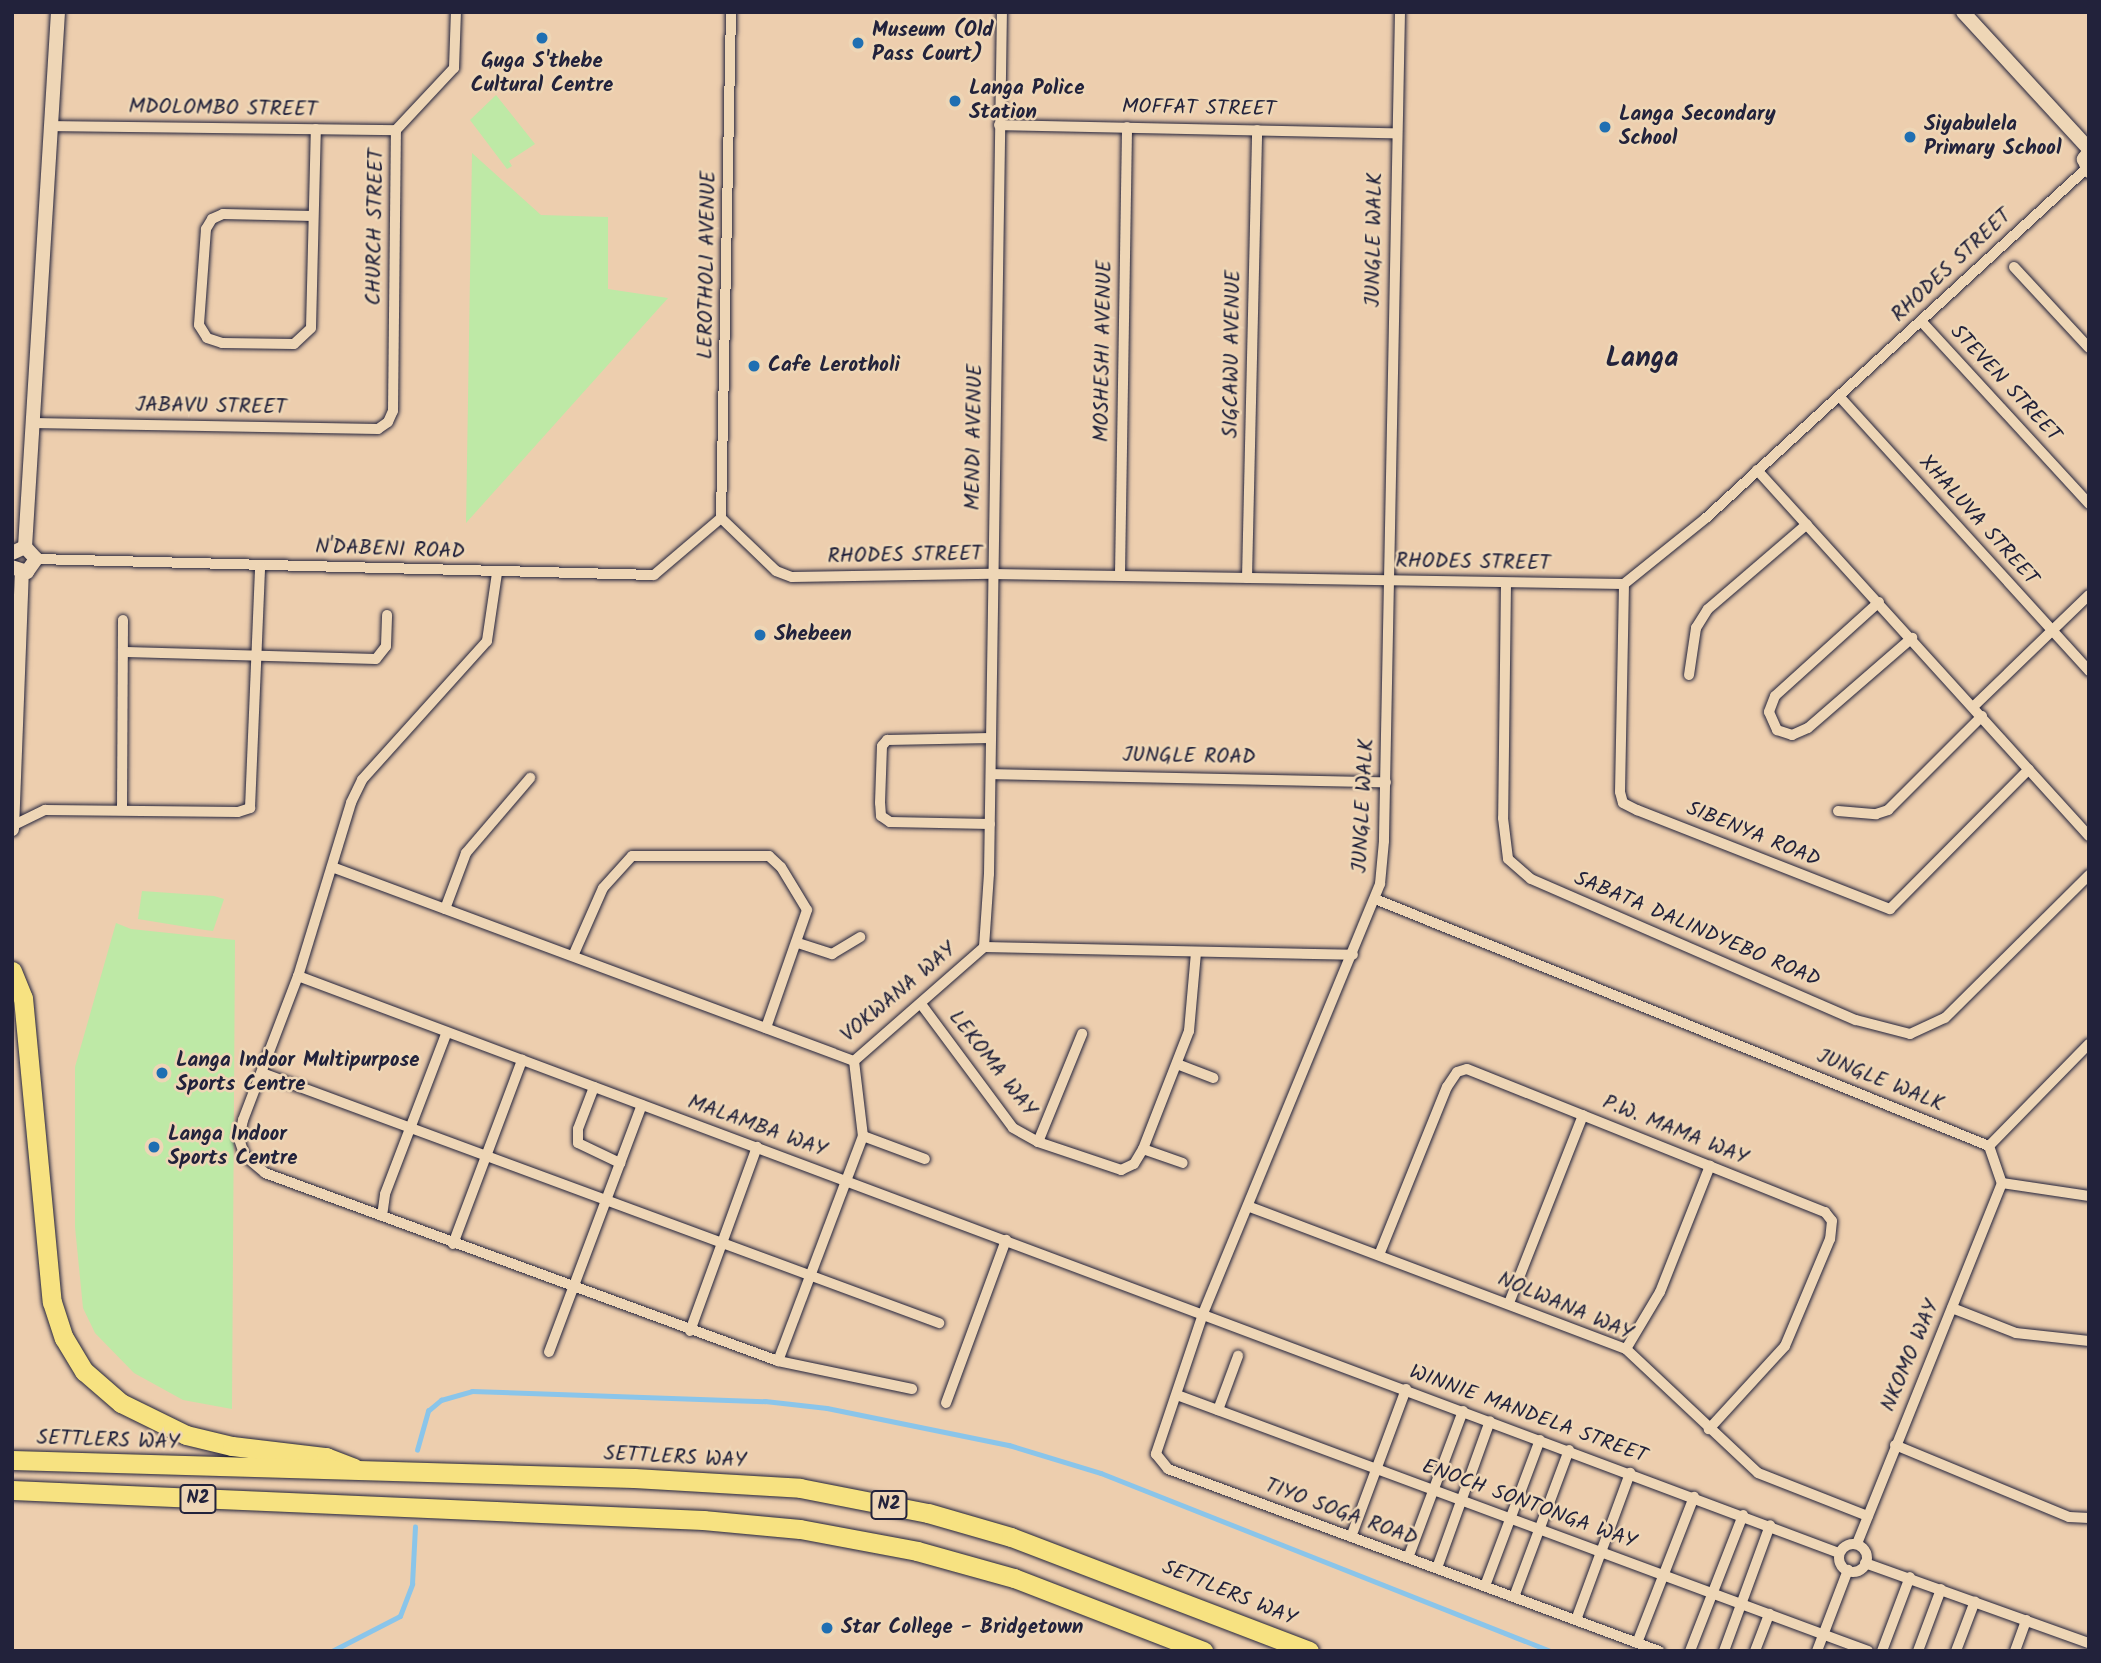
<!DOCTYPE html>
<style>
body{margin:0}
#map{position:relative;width:2101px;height:1663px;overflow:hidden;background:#edceae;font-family:Kalam,sans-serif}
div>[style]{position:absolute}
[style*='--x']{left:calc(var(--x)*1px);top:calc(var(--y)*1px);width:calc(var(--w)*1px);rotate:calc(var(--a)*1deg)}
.green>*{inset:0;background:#bee9a6}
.stream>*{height:4.5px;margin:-2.25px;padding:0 2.25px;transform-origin:2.25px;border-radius:2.25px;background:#8ac5ea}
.roads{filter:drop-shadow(0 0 2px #22223b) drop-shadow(0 0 2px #22223b)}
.minor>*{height:10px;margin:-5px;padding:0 5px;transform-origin:5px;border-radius:5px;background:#eed6b6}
.minor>.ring{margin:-5px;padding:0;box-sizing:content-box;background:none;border:10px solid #eed6b6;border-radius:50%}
.tertiary>*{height:14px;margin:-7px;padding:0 7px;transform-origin:7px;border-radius:7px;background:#eed6b6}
.motorway>*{height:19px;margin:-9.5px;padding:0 9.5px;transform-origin:9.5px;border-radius:9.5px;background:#f7e281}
.dots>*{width:19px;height:19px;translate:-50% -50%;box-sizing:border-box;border:4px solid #eed6b6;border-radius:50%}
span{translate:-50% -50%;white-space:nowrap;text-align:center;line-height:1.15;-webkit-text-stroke:5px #eed6b6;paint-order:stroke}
.shield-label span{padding:2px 5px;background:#eed6b6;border:2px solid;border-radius:5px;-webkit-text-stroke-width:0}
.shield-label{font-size:19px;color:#22223b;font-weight:700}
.poi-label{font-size:21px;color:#22223b;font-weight:700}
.left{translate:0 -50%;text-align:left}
.street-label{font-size:21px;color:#22223b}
.district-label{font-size:28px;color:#22223b;font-weight:700}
.frame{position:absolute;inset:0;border:14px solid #22223b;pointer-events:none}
</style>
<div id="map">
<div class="green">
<i style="clip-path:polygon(496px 95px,535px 144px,509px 161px,512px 166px,507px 169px,470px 120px)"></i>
<i style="clip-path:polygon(472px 153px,541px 215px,608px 217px,608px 289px,668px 298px,466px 523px)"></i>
<i style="clip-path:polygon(142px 891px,214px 896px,224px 899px,213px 931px,205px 930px,138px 919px)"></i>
<i style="clip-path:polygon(116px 923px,131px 929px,235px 940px,232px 1409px,183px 1400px,134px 1373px,95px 1333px,83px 1308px,75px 1227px,75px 1067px)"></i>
</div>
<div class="stream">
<i style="--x:417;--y:1450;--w:41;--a:-74.2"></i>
<i style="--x:428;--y:1411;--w:17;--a:-40"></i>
<i style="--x:441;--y:1400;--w:32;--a:-16"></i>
<i style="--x:472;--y:1391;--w:293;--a:2"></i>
<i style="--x:765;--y:1401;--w:62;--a:6.4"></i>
<i style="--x:827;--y:1408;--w:186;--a:11.5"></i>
<i style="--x:1009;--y:1445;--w:96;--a:16.9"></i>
<i style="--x:1101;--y:1473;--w:483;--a:21.6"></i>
<i style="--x:332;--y:1651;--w:76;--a:-27.2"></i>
<i style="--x:400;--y:1616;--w:34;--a:-69"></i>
<i style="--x:412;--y:1584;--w:57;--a:-87"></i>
</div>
<div class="roads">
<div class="minor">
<i style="--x:1400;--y:12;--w:829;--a:91.11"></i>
<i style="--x:1384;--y:841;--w:43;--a:95.3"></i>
<i style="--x:1380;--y:884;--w:465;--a:112.4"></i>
<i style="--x:1203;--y:1314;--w:148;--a:108.6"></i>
<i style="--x:1156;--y:1454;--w:19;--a:51"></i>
<i style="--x:1168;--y:1469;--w:524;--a:20.34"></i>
<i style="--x:999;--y:125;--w:398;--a:1.2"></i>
<i style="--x:50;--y:126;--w:346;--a:0.7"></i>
<i style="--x:313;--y:216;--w:90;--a:-178.7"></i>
<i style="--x:223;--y:214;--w:12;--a:156"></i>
<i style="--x:212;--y:219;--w:12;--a:121"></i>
<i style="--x:206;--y:229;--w:96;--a:94.2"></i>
<i style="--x:199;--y:325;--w:15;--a:58"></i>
<i style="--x:207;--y:338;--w:16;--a:18"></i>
<i style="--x:222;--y:343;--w:72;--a:0.8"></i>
<i style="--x:294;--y:344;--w:23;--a:-43"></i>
<i style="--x:311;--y:328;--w:199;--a:-88.6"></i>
<i style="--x:2014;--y:267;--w:110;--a:47.2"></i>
<i style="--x:1921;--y:321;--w:248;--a:47.4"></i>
<i style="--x:1839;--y:396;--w:372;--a:47.7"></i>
<i style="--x:32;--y:423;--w:346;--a:1"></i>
<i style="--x:378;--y:429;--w:12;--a:-35"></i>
<i style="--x:388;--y:422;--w:12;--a:-66"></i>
<i style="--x:393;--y:411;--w:281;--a:-89.4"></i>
<i style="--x:396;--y:130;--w:85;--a:-46.9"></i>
<i style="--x:454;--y:68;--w:56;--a:-88"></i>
<i style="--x:1757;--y:470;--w:494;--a:47.8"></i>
<i style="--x:721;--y:518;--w:76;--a:43.9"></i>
<i style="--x:776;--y:571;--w:17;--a:21"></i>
<i style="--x:792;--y:577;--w:200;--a:-0.9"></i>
<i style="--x:992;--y:574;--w:632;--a:0.91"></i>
<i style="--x:1624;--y:584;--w:105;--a:-38.8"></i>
<i style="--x:1706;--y:518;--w:516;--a:-42.57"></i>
<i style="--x:721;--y:518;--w:506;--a:-88.87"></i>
<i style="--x:36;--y:559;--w:618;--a:1.48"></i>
<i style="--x:654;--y:575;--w:88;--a:-40.4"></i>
<i style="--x:497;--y:573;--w:69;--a:98.4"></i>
<i style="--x:487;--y:641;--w:187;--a:132"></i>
<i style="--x:362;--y:780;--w:25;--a:116"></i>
<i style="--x:351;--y:803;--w:181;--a:107"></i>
<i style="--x:298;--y:976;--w:154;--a:110.9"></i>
<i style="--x:243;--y:1120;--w:19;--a:102"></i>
<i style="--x:239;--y:1139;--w:18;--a:71"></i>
<i style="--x:245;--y:1156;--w:26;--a:40"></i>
<i style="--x:265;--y:1173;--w:546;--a:20.13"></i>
<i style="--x:778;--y:1361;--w:241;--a:-69.3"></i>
<i style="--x:1120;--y:575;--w:448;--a:-89.1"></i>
<i style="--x:1247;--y:578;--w:448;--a:-88.7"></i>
<i style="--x:1506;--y:583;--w:235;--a:90.7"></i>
<i style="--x:1503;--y:818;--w:41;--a:83"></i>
<i style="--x:1508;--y:859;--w:30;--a:41"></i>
<i style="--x:1531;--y:879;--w:354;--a:23.5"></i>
<i style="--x:1856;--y:1020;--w:56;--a:14.5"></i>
<i style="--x:1910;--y:1034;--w:38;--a:-25"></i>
<i style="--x:1945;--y:1018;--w:203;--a:-44.8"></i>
<i style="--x:1624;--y:584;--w:208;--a:91.1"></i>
<i style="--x:1620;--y:792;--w:11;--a:75"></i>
<i style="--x:1623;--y:803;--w:16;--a:27"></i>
<i style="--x:1637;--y:810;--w:272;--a:21.4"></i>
<i style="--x:1890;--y:909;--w:197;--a:-45.2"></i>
<i style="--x:1879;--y:602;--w:140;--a:137.9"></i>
<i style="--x:1775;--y:696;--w:17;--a:111"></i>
<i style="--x:1769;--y:712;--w:20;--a:66"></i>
<i style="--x:1777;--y:730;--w:16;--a:18"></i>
<i style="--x:1792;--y:735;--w:17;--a:-24"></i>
<i style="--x:1808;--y:728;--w:138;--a:-40.9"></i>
<i style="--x:126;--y:652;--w:250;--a:1.6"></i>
<i style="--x:376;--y:659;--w:16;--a:-52"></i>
<i style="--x:386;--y:646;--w:31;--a:-88"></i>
<i style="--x:1689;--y:675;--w:48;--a:-81.5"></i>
<i style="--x:1696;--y:628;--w:22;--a:-58"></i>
<i style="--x:1708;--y:609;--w:130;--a:-40.6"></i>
<i style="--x:1973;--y:707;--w:161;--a:-44"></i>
<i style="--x:991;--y:774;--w:395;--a:1.2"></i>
<i style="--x:122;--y:810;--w:190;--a:-89.7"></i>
<i style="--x:1838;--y:811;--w:38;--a:5"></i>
<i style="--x:1876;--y:814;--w:13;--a:-18"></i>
<i style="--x:1888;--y:810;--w:133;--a:-45"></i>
<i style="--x:990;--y:824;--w:100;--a:-178.9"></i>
<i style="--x:890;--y:822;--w:11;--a:-146"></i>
<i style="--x:881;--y:816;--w:13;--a:-94"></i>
<i style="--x:880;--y:803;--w:57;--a:-88"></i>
<i style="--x:882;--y:746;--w:8;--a:-50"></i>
<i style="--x:887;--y:740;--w:104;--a:-1.1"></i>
<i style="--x:12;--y:826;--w:37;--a:-26"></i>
<i style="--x:45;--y:810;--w:193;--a:0.6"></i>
<i style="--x:238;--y:812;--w:13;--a:-18"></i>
<i style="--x:250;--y:808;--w:242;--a:-87.6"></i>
<i style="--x:332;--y:867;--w:557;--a:20.39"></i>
<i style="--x:854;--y:1061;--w:173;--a:-41.2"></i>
<i style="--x:984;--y:947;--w:369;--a:1.2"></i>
<i style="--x:1375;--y:899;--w:662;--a:21.91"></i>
<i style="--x:1989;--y:1146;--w:39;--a:71"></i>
<i style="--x:2002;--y:1183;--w:389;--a:111.9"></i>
<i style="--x:445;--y:909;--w:60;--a:-69.4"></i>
<i style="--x:466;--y:853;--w:99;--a:-49.5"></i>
<i style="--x:798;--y:943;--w:36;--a:18"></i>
<i style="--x:832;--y:954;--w:33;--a:-31"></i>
<i style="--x:984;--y:947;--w:73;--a:-86.1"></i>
<i style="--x:989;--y:874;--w:862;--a:-89.14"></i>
<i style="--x:573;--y:956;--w:74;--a:-66.2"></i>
<i style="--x:603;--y:888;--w:43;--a:-47.8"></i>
<i style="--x:632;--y:856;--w:137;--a:0"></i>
<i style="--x:769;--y:856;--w:16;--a:43"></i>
<i style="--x:781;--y:867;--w:50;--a:58.8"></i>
<i style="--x:807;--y:910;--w:125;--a:109.2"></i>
<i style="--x:298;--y:976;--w:1645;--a:20.53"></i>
<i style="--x:921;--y:1004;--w:154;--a:53.4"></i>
<i style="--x:1013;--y:1128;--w:29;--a:29"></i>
<i style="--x:1038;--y:1142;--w:88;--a:18.6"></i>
<i style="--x:1121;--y:1170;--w:14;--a:-25"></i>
<i style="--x:1134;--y:1164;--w:17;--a:-59"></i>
<i style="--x:1143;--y:1149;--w:127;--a:-68.7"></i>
<i style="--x:1189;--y:1031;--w:79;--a:-84.9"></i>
<i style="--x:854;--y:1061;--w:76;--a:83.2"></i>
<i style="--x:863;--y:1136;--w:66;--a:20.4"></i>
<i style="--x:1177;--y:1064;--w:39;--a:21"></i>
<i style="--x:262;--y:1073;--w:722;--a:20.27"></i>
<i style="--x:594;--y:1087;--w:45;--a:110.9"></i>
<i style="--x:578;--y:1129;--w:14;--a:90"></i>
<i style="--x:578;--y:1143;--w:47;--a:25.5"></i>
<i style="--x:1038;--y:1142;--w:117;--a:-67.8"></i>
<i style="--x:1989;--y:1146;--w:143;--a:-45.6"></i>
<i style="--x:1143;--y:1149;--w:42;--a:19.3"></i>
<i style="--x:2002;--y:1183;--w:88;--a:8.5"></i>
<i style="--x:1250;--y:1207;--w:402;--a:20.7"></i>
<i style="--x:1626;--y:1349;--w:181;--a:43.2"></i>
<i style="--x:1758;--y:1473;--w:118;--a:21.4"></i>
<i style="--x:382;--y:1216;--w:22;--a:-82"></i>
<i style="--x:385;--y:1194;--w:173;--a:-69.1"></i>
<i style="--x:453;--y:1244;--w:197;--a:-69.4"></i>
<i style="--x:1379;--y:1255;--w:181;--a:-68"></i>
<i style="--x:1447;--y:1087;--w:18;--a:-56"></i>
<i style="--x:1457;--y:1072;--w:10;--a:-17"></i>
<i style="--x:1467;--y:1069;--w:386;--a:21.8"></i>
<i style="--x:1825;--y:1212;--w:11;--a:52"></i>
<i style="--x:1832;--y:1221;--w:18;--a:96"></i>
<i style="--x:1830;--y:1239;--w:116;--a:112.8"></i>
<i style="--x:1785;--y:1346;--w:113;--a:132.5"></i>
<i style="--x:1509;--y:1303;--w:202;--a:-68.5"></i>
<i style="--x:1952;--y:1308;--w:69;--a:21.3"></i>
<i style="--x:2016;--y:1333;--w:73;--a:6.3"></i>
<i style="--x:690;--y:1331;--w:196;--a:-70"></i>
<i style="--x:1626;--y:1349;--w:66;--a:-59.2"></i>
<i style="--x:1660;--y:1292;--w:136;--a:-68.4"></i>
<i style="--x:549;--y:1352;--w:264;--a:-69.4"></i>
<i style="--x:778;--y:1361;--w:137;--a:11.8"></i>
<i style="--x:1177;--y:1395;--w:737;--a:20.33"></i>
<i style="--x:946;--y:1403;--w:174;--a:-69.8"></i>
<i style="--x:1218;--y:1410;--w:58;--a:-69.7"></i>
<i style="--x:1895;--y:1445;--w:188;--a:22.5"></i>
<i style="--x:2069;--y:1517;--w:20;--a:3"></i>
<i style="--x:1351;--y:1537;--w:158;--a:-69.6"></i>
<i class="ring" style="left:1839px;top:1544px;width:18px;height:18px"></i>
<i style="--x:1408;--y:1558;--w:157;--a:-69.5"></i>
<i style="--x:1865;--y:1563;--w:238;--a:19.7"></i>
<i style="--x:1437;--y:1568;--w:156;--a:-70.2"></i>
<i style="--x:1485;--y:1586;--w:156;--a:-69.4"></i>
<i style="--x:1514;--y:1597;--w:157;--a:-69.5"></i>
<i style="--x:1576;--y:1620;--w:157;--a:-69.8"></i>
<i style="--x:1637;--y:1643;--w:157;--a:-68.7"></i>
<i style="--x:1690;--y:1651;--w:146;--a:-68.7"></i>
<i style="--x:1724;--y:1651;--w:134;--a:-69.9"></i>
<i style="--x:1755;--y:1651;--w:40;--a:-69"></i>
<i style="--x:1817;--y:1651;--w:87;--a:-69.1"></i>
<i style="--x:1882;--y:1651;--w:79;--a:-69.3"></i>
<i style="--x:1918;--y:1651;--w:66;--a:-69.6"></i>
<i style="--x:1956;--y:1651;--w:53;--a:-69.2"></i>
<i style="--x:2015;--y:1651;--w:33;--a:-70"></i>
</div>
<div class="tertiary">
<i style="--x:1963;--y:12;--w:186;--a:47.4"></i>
<i style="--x:2089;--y:152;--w:9;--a:126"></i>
<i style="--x:2084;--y:159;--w:13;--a:67"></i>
<i style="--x:25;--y:547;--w:536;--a:-86.47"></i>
<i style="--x:12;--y:553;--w:14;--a:-25"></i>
<i style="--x:25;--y:547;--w:16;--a:47"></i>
<i style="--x:36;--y:559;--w:16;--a:125"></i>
<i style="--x:27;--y:572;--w:16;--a:-162"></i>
<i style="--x:12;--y:829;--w:256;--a:-87.8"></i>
</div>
<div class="motorway">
<i style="--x:12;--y:971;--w:29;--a:68"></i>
<i style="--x:23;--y:998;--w:305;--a:84.6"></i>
<i style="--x:52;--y:1302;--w:38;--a:72"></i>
<i style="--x:64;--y:1338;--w:39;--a:59"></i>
<i style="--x:84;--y:1371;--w:49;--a:40.9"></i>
<i style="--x:121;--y:1403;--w:72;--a:26.2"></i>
<i style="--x:186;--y:1435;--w:47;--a:13.4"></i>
<i style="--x:232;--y:1446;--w:95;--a:6.7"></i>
<i style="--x:326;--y:1457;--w:30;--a:21"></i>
<i style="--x:12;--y:1460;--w:622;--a:1.66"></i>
<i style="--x:634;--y:1478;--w:166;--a:3.4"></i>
<i style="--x:800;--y:1488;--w:130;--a:11.1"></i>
<i style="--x:928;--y:1513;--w:86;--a:16.1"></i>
<i style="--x:1011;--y:1537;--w:319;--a:20.9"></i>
<i style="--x:12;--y:1490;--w:692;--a:2.49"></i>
<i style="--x:703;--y:1520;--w:97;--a:5.3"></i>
<i style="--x:800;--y:1529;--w:119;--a:10.6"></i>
<i style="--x:917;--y:1551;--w:101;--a:15.6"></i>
<i style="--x:1014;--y:1578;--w:203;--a:21.1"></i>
</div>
</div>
<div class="dots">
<i style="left:542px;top:38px;background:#1f6fb2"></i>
<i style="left:858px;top:43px;background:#1f6fb2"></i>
<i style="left:955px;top:101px;background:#1f6fb2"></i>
<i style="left:1605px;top:127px;background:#1f6fb2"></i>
<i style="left:1910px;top:137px;background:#1f6fb2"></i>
<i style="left:754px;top:366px;background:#1f6fb2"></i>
<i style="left:760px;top:635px;background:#1f6fb2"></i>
<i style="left:162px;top:1073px;background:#1f6fb2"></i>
<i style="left:154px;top:1147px;background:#1f6fb2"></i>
<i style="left:827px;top:1628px;background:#1f6fb2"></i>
</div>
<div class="shield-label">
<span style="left:198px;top:1499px">N2</span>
<span style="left:889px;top:1505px">N2</span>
</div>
<div class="poi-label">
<span class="left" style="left:872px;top:43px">Museum (Old<br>Pass Court)</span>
<span style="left:542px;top:74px">Guga S'thebe<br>Cultural Centre</span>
<span class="left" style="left:969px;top:101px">Langa Police<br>Station</span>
<span class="left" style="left:1619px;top:127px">Langa Secondary<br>School</span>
<span class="left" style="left:1924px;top:137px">Siyabulela<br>Primary School</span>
<span class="left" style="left:768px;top:366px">Cafe Lerotholi</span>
<span class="left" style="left:774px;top:635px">Shebeen</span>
<span class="left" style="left:176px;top:1073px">Langa Indoor Multipurpose<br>Sports Centre</span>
<span class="left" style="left:168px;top:1147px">Langa Indoor<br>Sports Centre</span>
<span class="left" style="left:841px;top:1628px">Star College - Bridgetown</span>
</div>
<div class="street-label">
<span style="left:223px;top:109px;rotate:1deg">MDOLOMBO STREET</span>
<span style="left:1199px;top:109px;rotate:1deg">MOFFAT STREET</span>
<span style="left:376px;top:227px;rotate:-89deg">CHURCH STREET</span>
<span style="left:1375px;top:240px;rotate:-89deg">JUNGLE WALK</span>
<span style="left:708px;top:265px;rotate:-89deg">LEROTHOLI AVENUE</span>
<span style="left:1952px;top:266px;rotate:-43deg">RHODES STREET</span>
<span style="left:1104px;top:351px;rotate:-89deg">MOSHESHI AVENUE</span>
<span style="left:1233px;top:354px;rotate:-89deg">SIGCAWU AVENUE</span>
<span style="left:2005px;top:384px;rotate:47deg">STEVEN STREET</span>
<span style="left:211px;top:407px;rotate:1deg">JABAVU STREET</span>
<span style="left:975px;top:437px;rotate:-89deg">MENDI AVENUE</span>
<span style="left:1978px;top:521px;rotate:48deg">XHALUVA STREET</span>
<span style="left:390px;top:550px;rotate:2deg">N'DABENI ROAD</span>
<span style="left:905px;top:556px;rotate:-1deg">RHODES STREET</span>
<span style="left:1473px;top:563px;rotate:1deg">RHODES STREET</span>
<span style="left:1189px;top:757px;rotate:1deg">JUNGLE ROAD</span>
<span style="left:1364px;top:806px;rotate:-87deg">JUNGLE WALK</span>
<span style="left:1753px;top:835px;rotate:22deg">SIBENYA ROAD</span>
<span style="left:1697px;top:930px;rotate:23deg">SABATA DALINDYEBO ROAD</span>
<span style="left:899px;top:993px;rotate:-40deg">VOKWANA WAY</span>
<span style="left:992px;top:1064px;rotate:52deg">LEKOMA WAY</span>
<span style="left:1880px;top:1081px;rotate:22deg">JUNGLE WALK</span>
<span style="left:757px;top:1127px;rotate:20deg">MALAMBA WAY</span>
<span style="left:1675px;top:1131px;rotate:22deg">P.W. MAMA WAY</span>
<span style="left:1565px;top:1307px;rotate:23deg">NOLWANA WAY</span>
<span style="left:1911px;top:1356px;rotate:-67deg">NKOMO WAY</span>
<span style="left:1528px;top:1415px;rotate:20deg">WINNIE MANDELA STREET</span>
<span style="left:108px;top:1441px;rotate:2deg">SETTLERS WAY</span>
<span style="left:675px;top:1458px;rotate:3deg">SETTLERS WAY</span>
<span style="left:1529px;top:1505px;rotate:20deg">ENOCH SONTONGA WAY</span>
<span style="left:1341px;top:1513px;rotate:20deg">TIYO SOGA ROAD</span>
<span style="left:1229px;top:1594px;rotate:22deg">SETTLERS WAY</span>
</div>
<div class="district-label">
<span style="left:1642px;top:359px">Langa</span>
</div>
<div class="frame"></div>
</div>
